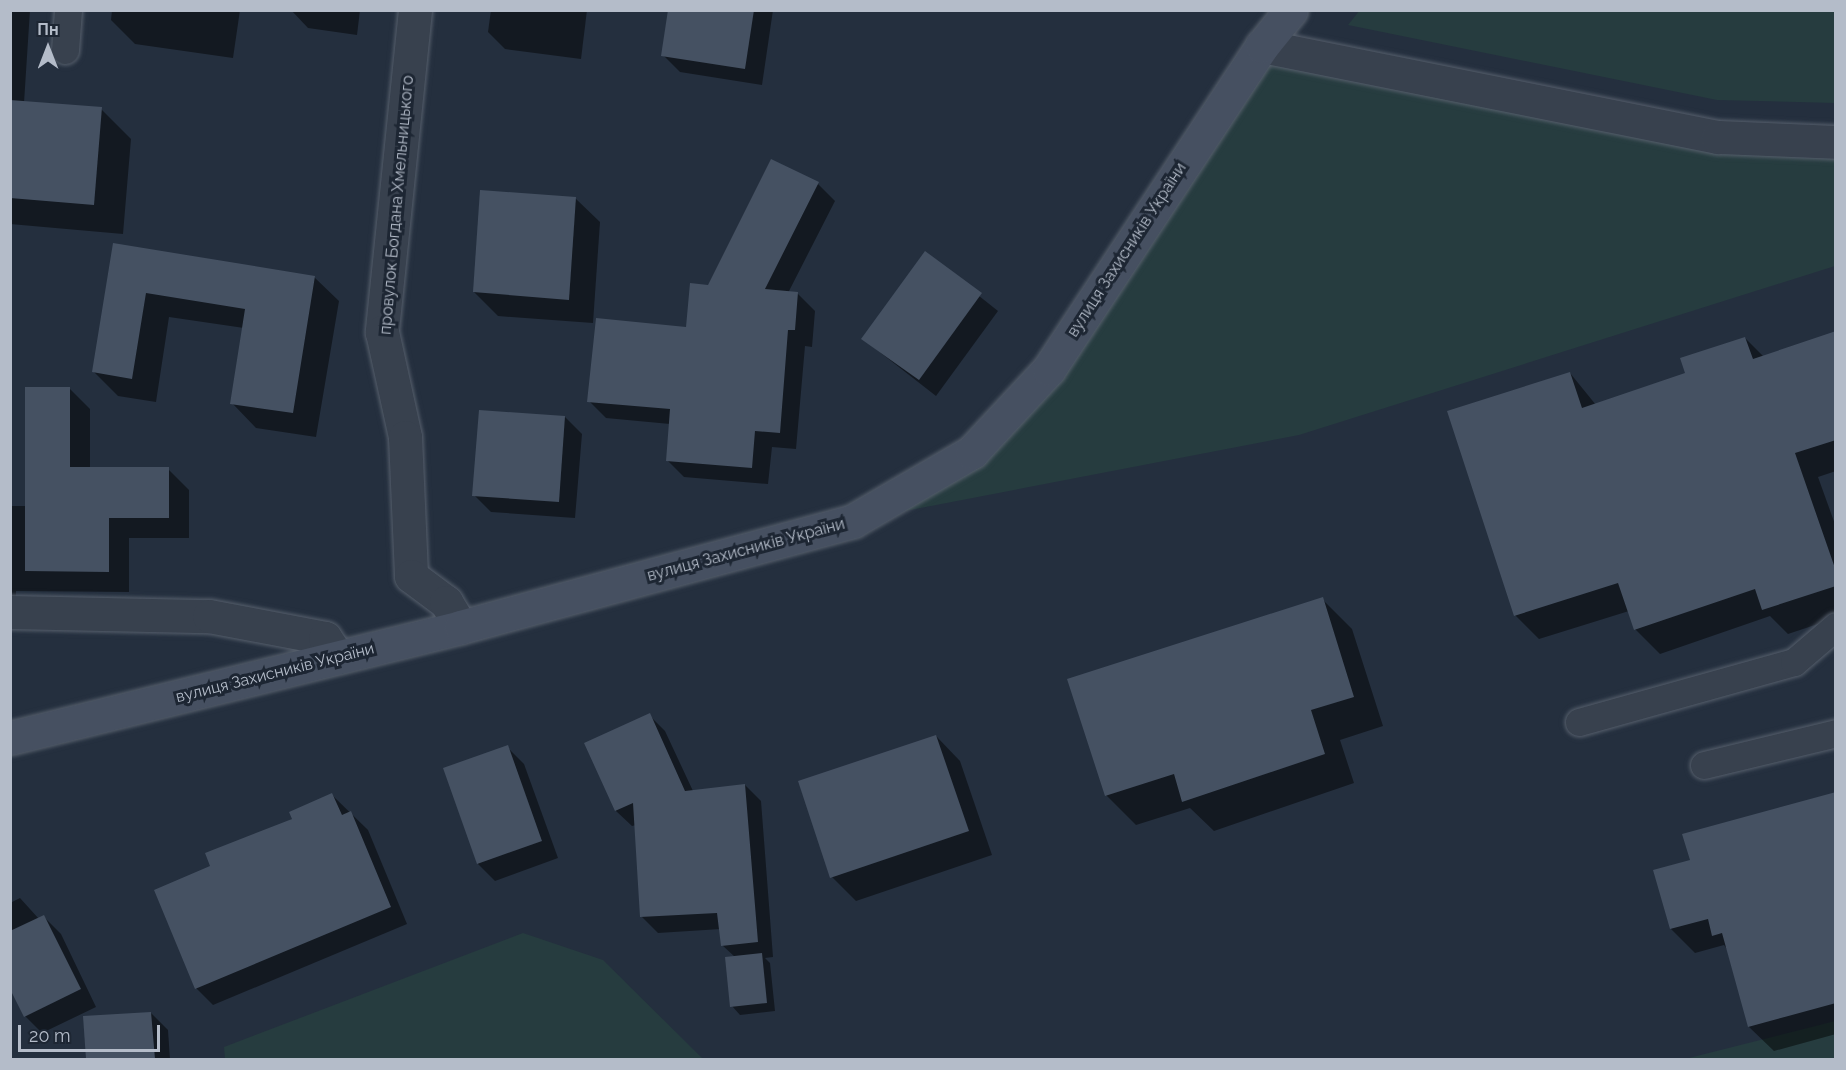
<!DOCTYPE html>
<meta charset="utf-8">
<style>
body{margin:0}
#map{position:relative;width:1846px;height:1070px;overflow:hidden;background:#242f3e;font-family:Raleway,sans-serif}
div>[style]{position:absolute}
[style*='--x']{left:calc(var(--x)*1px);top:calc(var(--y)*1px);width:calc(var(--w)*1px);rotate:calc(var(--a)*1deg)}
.green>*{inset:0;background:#263c3f}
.shadow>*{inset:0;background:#0007}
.building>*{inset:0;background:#455162}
.roads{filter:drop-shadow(0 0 2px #565f6c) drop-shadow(0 0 2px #565f6c)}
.lane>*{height:27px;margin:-13.5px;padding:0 13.5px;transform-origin:13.5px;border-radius:13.5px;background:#38414e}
.street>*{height:33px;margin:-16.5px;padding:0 16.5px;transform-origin:16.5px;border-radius:16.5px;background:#38414e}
.secondary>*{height:33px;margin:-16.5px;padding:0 16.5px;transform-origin:16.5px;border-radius:16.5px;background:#465061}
span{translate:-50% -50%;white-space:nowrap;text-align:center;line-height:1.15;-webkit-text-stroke:6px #1d2633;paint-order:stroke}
.street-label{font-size:16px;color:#b4bcc9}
.frame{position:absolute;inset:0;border:12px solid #b4bcc9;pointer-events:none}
.north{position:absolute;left:18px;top:18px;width:60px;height:60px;-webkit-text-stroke:4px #1d2633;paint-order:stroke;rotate:0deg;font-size:16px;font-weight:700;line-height:24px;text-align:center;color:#b4bcc9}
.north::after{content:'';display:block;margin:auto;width:21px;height:27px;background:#b4bcc9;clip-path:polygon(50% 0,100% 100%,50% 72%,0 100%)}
.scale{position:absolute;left:18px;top:1025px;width:142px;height:27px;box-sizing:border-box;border:3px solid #b4bcc9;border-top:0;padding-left:8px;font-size:18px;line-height:21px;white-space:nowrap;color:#b4bcc9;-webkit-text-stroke:4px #1d2633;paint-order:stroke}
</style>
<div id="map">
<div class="green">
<i style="clip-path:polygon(1360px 10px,1835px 11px,1835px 103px,1717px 100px,1348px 25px)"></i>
<i style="clip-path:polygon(1262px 46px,1835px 142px,1835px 266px,1299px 435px,853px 521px,972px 452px)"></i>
<i style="clip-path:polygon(523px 933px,603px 960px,703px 1059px,225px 1059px,224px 1047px)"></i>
<i style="clip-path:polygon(1835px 1021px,1835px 1059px,1685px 1059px)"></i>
</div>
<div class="shadow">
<i style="clip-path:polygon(10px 10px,30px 10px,24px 103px,101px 109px,131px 139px,123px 234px,10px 224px)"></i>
<i style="clip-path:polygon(112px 10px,240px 10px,233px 58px,135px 44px,111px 20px)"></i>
<i style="clip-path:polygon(291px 10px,360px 10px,357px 35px,308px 28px)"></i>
<i style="clip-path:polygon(491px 10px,587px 10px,581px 59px,505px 49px,488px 32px)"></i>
<i style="clip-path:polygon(670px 10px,773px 10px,762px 85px,680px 72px,663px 55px)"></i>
<i style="clip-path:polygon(818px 184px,835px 201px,788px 293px,798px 294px,815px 311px,812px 347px,805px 346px,796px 449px,772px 447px,768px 484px,684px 477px,667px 460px,670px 424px,606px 418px,589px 401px,688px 329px,709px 286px)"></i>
<i style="clip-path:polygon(575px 198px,600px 222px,593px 323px,498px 316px,474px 292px)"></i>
<i style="clip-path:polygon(114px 245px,314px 277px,339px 301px,316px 437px,256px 428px,232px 403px,244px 328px,169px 317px,156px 402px,118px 396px,94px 372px)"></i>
<i style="clip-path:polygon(925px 253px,998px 311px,936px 396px,863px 339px)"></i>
<i style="clip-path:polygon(1836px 332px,1836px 471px,1818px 477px,1836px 527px,1836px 618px,1788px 634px,1770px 616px,1660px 654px,1635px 629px,1629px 611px,1539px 639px,1515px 615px,1570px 373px,1596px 405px,1687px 374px,1745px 338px,1764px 357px)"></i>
<i style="clip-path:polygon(69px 388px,90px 409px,90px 468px,168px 469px,189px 490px,189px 538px,129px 538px,129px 592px,16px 591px,16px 597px,10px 597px,10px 506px,27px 506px)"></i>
<i style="clip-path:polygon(565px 417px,582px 434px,575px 518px,491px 512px,474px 495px)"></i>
<i style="clip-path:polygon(1322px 599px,1352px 629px,1383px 726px,1340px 740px,1354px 783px,1214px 831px,1190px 808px,1136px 825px,1106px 795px)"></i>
<i style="clip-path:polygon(649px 715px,665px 731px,693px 791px,745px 785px,761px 801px,773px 957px,765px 958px,770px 963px,775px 1011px,740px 1015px,732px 1006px,735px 957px,722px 945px,721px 929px,658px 933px,642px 917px,636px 825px,632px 826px,616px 811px,586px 743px)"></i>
<i style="clip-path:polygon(936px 736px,960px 761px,992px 855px,856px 901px,832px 877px)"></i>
<i style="clip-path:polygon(507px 747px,524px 764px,558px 858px,495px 881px,478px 864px)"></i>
<i style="clip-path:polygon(1836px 794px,1836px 1034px,1774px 1051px,1749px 1027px,1727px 949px,1724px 945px,1695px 953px,1671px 929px,1691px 862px)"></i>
<i style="clip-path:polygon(332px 795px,368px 830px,407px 924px,213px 1005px,196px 988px,212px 867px)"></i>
<i style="clip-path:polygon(20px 898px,39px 919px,44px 917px,61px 934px,96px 1007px,42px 1033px,25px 1016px,10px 986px,10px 903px)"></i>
<i style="clip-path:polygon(151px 1013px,168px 1030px,170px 1060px,88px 1060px,85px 1018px)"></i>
</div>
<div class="building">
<i style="clip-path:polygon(668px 10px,754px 10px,745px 69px,661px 56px)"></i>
<i style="clip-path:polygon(10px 100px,102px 107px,94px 205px,10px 198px)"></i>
<i style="clip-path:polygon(771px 159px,819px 182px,765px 289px,798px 292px,795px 330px,788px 330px,780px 433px,755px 431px,752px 468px,666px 461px,670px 409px,587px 402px,596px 318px,686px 327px,690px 283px,708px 285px)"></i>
<i style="clip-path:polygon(480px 190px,576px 197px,569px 300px,473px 292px)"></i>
<i style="clip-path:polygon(113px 243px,315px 276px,293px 413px,230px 404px,245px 309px,146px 293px,132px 379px,92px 372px)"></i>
<i style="clip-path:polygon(925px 251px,982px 293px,919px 380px,861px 339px)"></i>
<i style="clip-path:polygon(1836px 331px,1836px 440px,1795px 453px,1836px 571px,1836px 586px,1762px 610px,1755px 589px,1634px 630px,1618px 583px,1514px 616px,1447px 411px,1570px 372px,1582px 408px,1685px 373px,1680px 358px,1745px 337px,1753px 359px)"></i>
<i style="clip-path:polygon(25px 387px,70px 387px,70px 467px,169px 467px,169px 518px,109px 518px,109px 572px,25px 571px)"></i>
<i style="clip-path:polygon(479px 410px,565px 416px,559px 502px,472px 496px)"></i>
<i style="clip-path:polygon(1323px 597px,1354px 697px,1311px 710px,1325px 754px,1182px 802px,1174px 774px,1105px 796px,1067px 679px)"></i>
<i style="clip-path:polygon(650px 713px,685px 791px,745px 784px,758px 942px,721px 946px,717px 913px,640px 917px,633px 803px,615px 811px,584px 743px)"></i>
<i style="clip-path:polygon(936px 735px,969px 831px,830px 878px,798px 781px)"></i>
<i style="clip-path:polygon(508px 745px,542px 841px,477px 864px,443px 768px)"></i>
<i style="clip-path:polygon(1836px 792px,1836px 1003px,1748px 1027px,1722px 933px,1712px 936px,1708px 919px,1670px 929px,1653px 870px,1690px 860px,1682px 834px)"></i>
<i style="clip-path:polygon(332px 793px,342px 815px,351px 811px,391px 907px,195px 989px,154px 890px,210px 866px,205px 853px,292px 819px,289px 812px)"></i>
<i style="clip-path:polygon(44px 915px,81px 989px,24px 1017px,10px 989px,10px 931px)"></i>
<i style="clip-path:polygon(762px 953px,767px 1003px,730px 1007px,725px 957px)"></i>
<i style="clip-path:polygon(151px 1012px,155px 1059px,86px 1059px,83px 1016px)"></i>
</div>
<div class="roads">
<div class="lane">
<i style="--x:65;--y:50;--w:40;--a:-85.7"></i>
<i style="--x:1579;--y:722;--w:223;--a:-15.6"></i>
<i style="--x:1794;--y:662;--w:55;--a:-40.6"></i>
<i style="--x:1704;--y:765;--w:136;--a:-13.6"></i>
</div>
<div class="street">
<i style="--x:415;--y:10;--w:324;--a:95.9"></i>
<i style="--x:382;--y:332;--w:107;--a:77.6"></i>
<i style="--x:405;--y:437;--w:139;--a:87.5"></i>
<i style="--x:411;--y:576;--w:44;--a:36.6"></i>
<i style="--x:446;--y:602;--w:29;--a:59"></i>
<i style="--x:1262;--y:46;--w:465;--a:11.3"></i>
<i style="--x:1718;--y:137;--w:118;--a:2.4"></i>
<i style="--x:10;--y:612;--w:199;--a:1.2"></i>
<i style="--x:209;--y:616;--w:118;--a:10.7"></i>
<i style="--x:325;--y:638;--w:23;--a:56"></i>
</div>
<div class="secondary">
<i style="--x:10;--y:738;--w:464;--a:-13.8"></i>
<i style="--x:461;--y:627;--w:406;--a:-15.1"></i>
<i style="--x:853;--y:521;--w:138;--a:-30.1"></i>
<i style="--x:972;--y:452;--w:113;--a:-47.1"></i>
<i style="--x:1049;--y:369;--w:387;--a:-56.6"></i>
<i style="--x:1262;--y:46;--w:46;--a:-51.1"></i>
</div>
</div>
<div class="street-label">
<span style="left:397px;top:205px;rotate:-85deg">провулок Богдана Хмельницького</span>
<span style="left:1127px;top:250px;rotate:-57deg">вулиця Захисників України</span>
<span style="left:746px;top:550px;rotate:-15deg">вулиця Захисників України</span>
<span style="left:275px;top:673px;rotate:-14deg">вулиця Захисників України</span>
</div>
<div class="frame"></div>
<div class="north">Пн</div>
<div class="scale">20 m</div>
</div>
